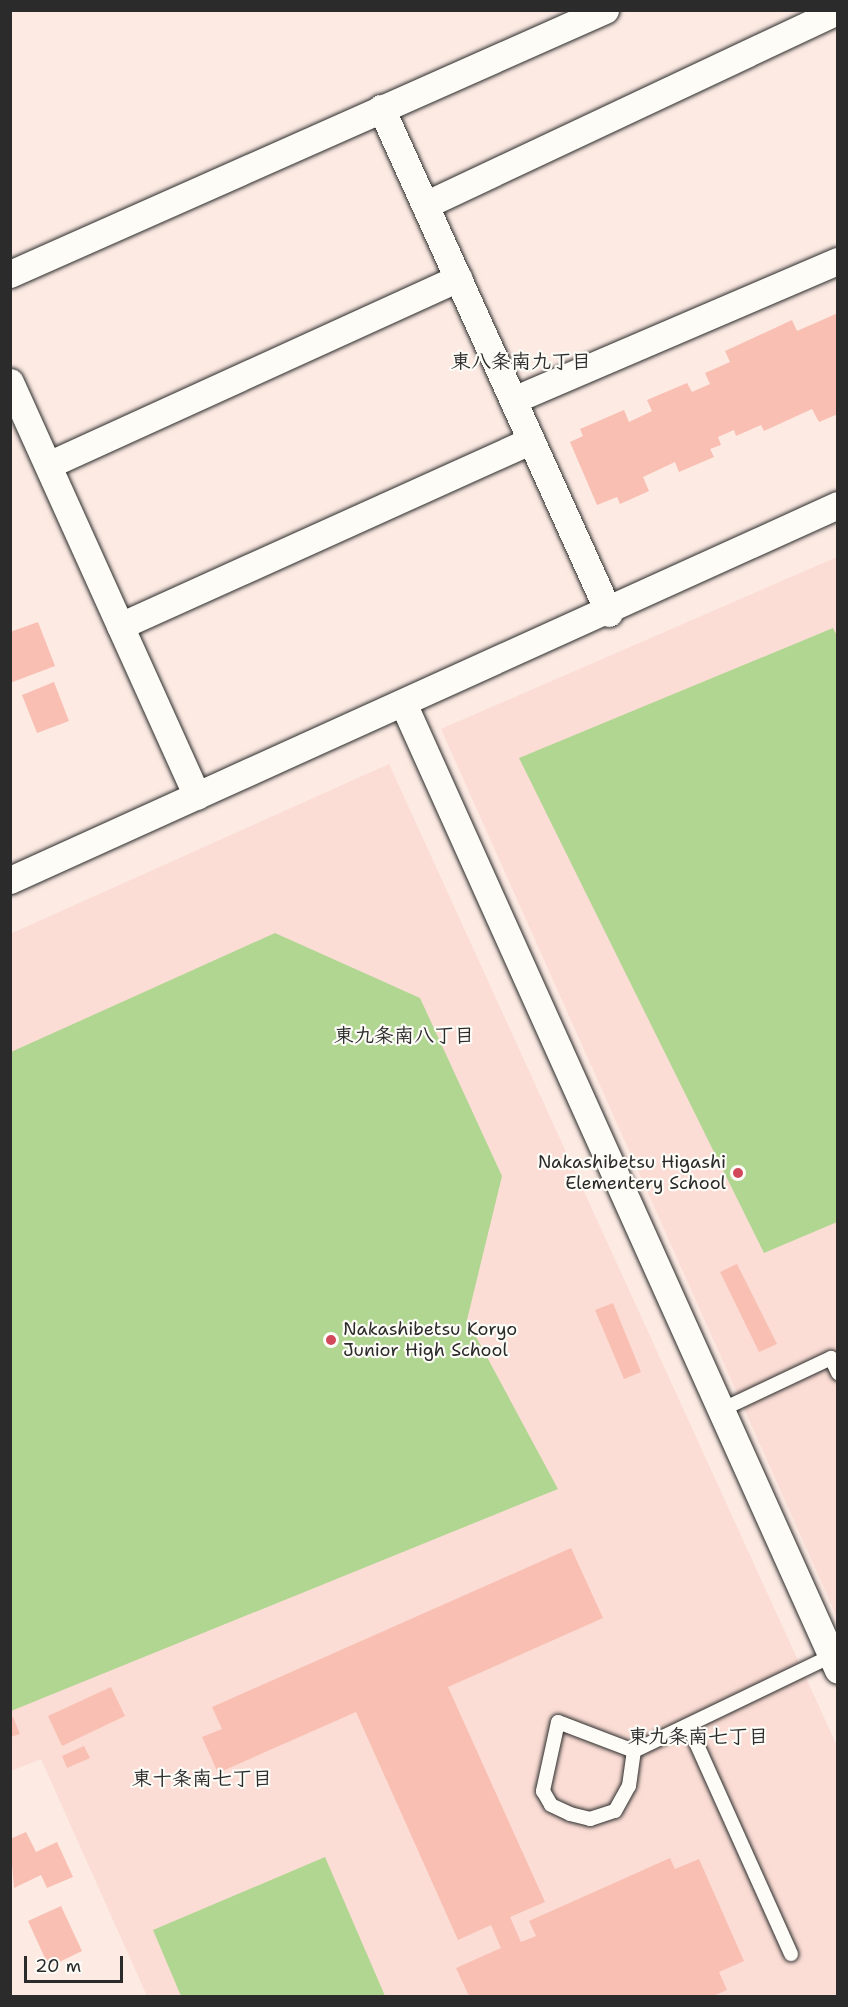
<!DOCTYPE html>
<meta charset="utf-8">
<style>
body{margin:0}
#map{position:relative;width:848px;height:2007px;overflow:hidden;background:#fceae3;font-family:"Shantell Sans","Klee One",sans-serif}
div>[style]{position:absolute}
[style*='--x']{left:calc(var(--x)*1px);top:calc(var(--y)*1px);width:calc(var(--w)*1px);rotate:calc(var(--a)*1deg)}
.built>*{inset:0;background:#fbddd5}
.green>*{inset:0;background:#b1d692}
.building>*{inset:0;background:#f9bfb3}
.roads{filter:drop-shadow(0 0 2px #2b2b2b) drop-shadow(0 0 2px #2b2b2b)}
.lane>*{height:14px;margin:-7px;padding:0 7px;transform-origin:7px;border-radius:7px;background:#fdfcf7}
.street>*{height:27px;margin:-13.5px;padding:0 13.5px;transform-origin:13.5px;border-radius:13.5px;background:#fdfcf7}
.dots>*{width:16px;height:16px;translate:-50% -50%;box-sizing:border-box;border:3px solid #fdfcf7;border-radius:50%}
span{translate:-50% -50%;white-space:nowrap;text-align:center;line-height:1.15;-webkit-text-stroke:4.5px #fdfcf7;paint-order:stroke}
.poi-label{font-size:18px;color:#2b2b2b}
.right{translate:-100% -50%;text-align:right}
.left{translate:0 -50%;text-align:left}
.neighbourhood-label{font-size:20px;color:#2b2b2b;font-weight:700}
.frame{position:absolute;inset:0;border:12px solid #2b2b2b;pointer-events:none}
.scale{position:absolute;left:24px;top:1956px;width:99px;height:27px;box-sizing:border-box;border:3px solid #2b2b2b;border-top:0;padding-left:8px;font-size:18px;line-height:21px;white-space:nowrap;color:#2b2b2b;-webkit-text-stroke:4px #fdfcf7;paint-order:stroke}
</style>
<div id="map">
<div class="built">
<i style="clip-path:polygon(837px 557px,837px 1617px,441px 729px)"></i>
<i style="clip-path:polygon(389px 764px,837px 1746px,837px 1996px,147px 1996px,41px 1759px,11px 1771px,10px 934px)"></i>
</div>
<div class="green">
<i style="clip-path:polygon(833px 628px,838px 638px,837px 1222px,764px 1253px,519px 758px)"></i>
<i style="clip-path:polygon(275px 933px,420px 998px,502px 1176px,467px 1320px,558px 1489px,11px 1711px,11px 1052px)"></i>
<i style="clip-path:polygon(325px 1857px,385px 1996px,181px 1996px,153px 1930px)"></i>
</div>
<div class="building">
<i style="clip-path:polygon(838px 313px,838px 414px,819px 422px,812px 409px,764px 431px,761px 425px,736px 436px,734px 430px,718px 437px,721px 445px,710px 449px,714px 457px,679px 472px,675px 462px,643px 477px,649px 491px,620px 504px,617px 497px,597px 505px,570px 442px,583px 436px,580px 429px,624px 410px,629px 422px,652px 411px,647px 400px,687px 383px,692px 392px,710px 384px,705px 373px,730px 362px,725px 351px,792px 320px,797px 331px)"></i>
<i style="clip-path:polygon(38px 622px,55px 666px,10px 683px,10px 632px)"></i>
<i style="clip-path:polygon(54px 682px,69px 721px,37px 733px,22px 695px)"></i>
<i style="clip-path:polygon(737px 1264px,777px 1344px,759px 1352px,720px 1272px)"></i>
<i style="clip-path:polygon(613px 1303px,641px 1372px,624px 1379px,595px 1310px)"></i>
<i style="clip-path:polygon(571px 1548px,603px 1618px,448px 1687px,545px 1902px,510px 1917px,521px 1942px,536px 1936px,529px 1921px,670px 1858px,675px 1869px,699px 1859px,744px 1961px,719px 1972px,727px 1990px,713px 1996px,469px 1996px,456px 1968px,501px 1948px,491px 1925px,458px 1940px,356px 1712px,218px 1773px,202px 1737px,222px 1729px,212px 1707px)"></i>
<i style="clip-path:polygon(111px 1687px,125px 1716px,62px 1746px,48px 1716px)"></i>
<i style="clip-path:polygon(13px 1717px,20px 1734px,10px 1737px,10px 1719px)"></i>
<i style="clip-path:polygon(84px 1746px,90px 1758px,67px 1768px,62px 1756px)"></i>
<i style="clip-path:polygon(26px 1832px,36px 1852px,57px 1842px,73px 1877px,47px 1888px,41px 1875px,14px 1888px,10px 1839px)"></i>
<i style="clip-path:polygon(61px 1906px,82px 1951px,49px 1967px,28px 1921px)"></i>
</div>
<div class="roads">
<div class="lane">
<i style="--x:721;--y:1410;--w:122;--a:-25.3"></i>
<i style="--x:831;--y:1358;--w:17;--a:65"></i>
<i style="--x:689;--y:1727;--w:249;--a:65.8"></i>
<i style="--x:634;--y:1751;--w:81;--a:-159.1"></i>
<i style="--x:558;--y:1722;--w:71;--a:102.3"></i>
<i style="--x:543;--y:1791;--w:16;--a:60"></i>
<i style="--x:551;--y:1805;--w:21;--a:25"></i>
<i style="--x:570;--y:1814;--w:21;--a:14"></i>
<i style="--x:590;--y:1819;--w:26;--a:-18"></i>
<i style="--x:615;--y:1811;--w:29;--a:-61"></i>
<i style="--x:629;--y:1786;--w:35;--a:-82"></i>
<i style="--x:634;--y:1751;--w:219;--a:-25.7"></i>
</div>
<div class="street">
<i style="--x:381;--y:108;--w:554;--a:65.7"></i>
<i style="--x:425;--y:205;--w:456;--a:-25.2"></i>
<i style="--x:10;--y:274;--w:651;--a:-23.93"></i>
<i style="--x:10;--y:382;--w:454;--a:65.7"></i>
<i style="--x:513;--y:400;--w:353;--a:-23.2"></i>
<i style="--x:48;--y:465;--w:451;--a:-24.5"></i>
<i style="--x:120;--y:626;--w:451;--a:-24.3"></i>
<i style="--x:403;--y:703;--w:1060;--a:65.78"></i>
<i style="--x:10;--y:880;--w:909;--a:-24.37"></i>
</div>
</div>
<div class="dots">
<i style="left:738px;top:1173px;background:#d1495b"></i>
<i style="left:331px;top:1340px;background:#d1495b"></i>
</div>
<div class="poi-label">
<span class="right" style="left:726px;top:1173px">Nakashibetsu Higashi<br>Elementery School</span>
<span class="left" style="left:343px;top:1340px">Nakashibetsu Koryo<br>Junior High School</span>
</div>
<div class="neighbourhood-label">
<span style="left:521px;top:361px">東八条南九丁目</span>
<span style="left:404px;top:1035px">東九条南八丁目</span>
<span style="left:698px;top:1736px">東九条南七丁目</span>
<span style="left:202px;top:1778px">東十条南七丁目</span>
</div>
<div class="frame"></div>
<div class="scale">20 m</div>
</div>
